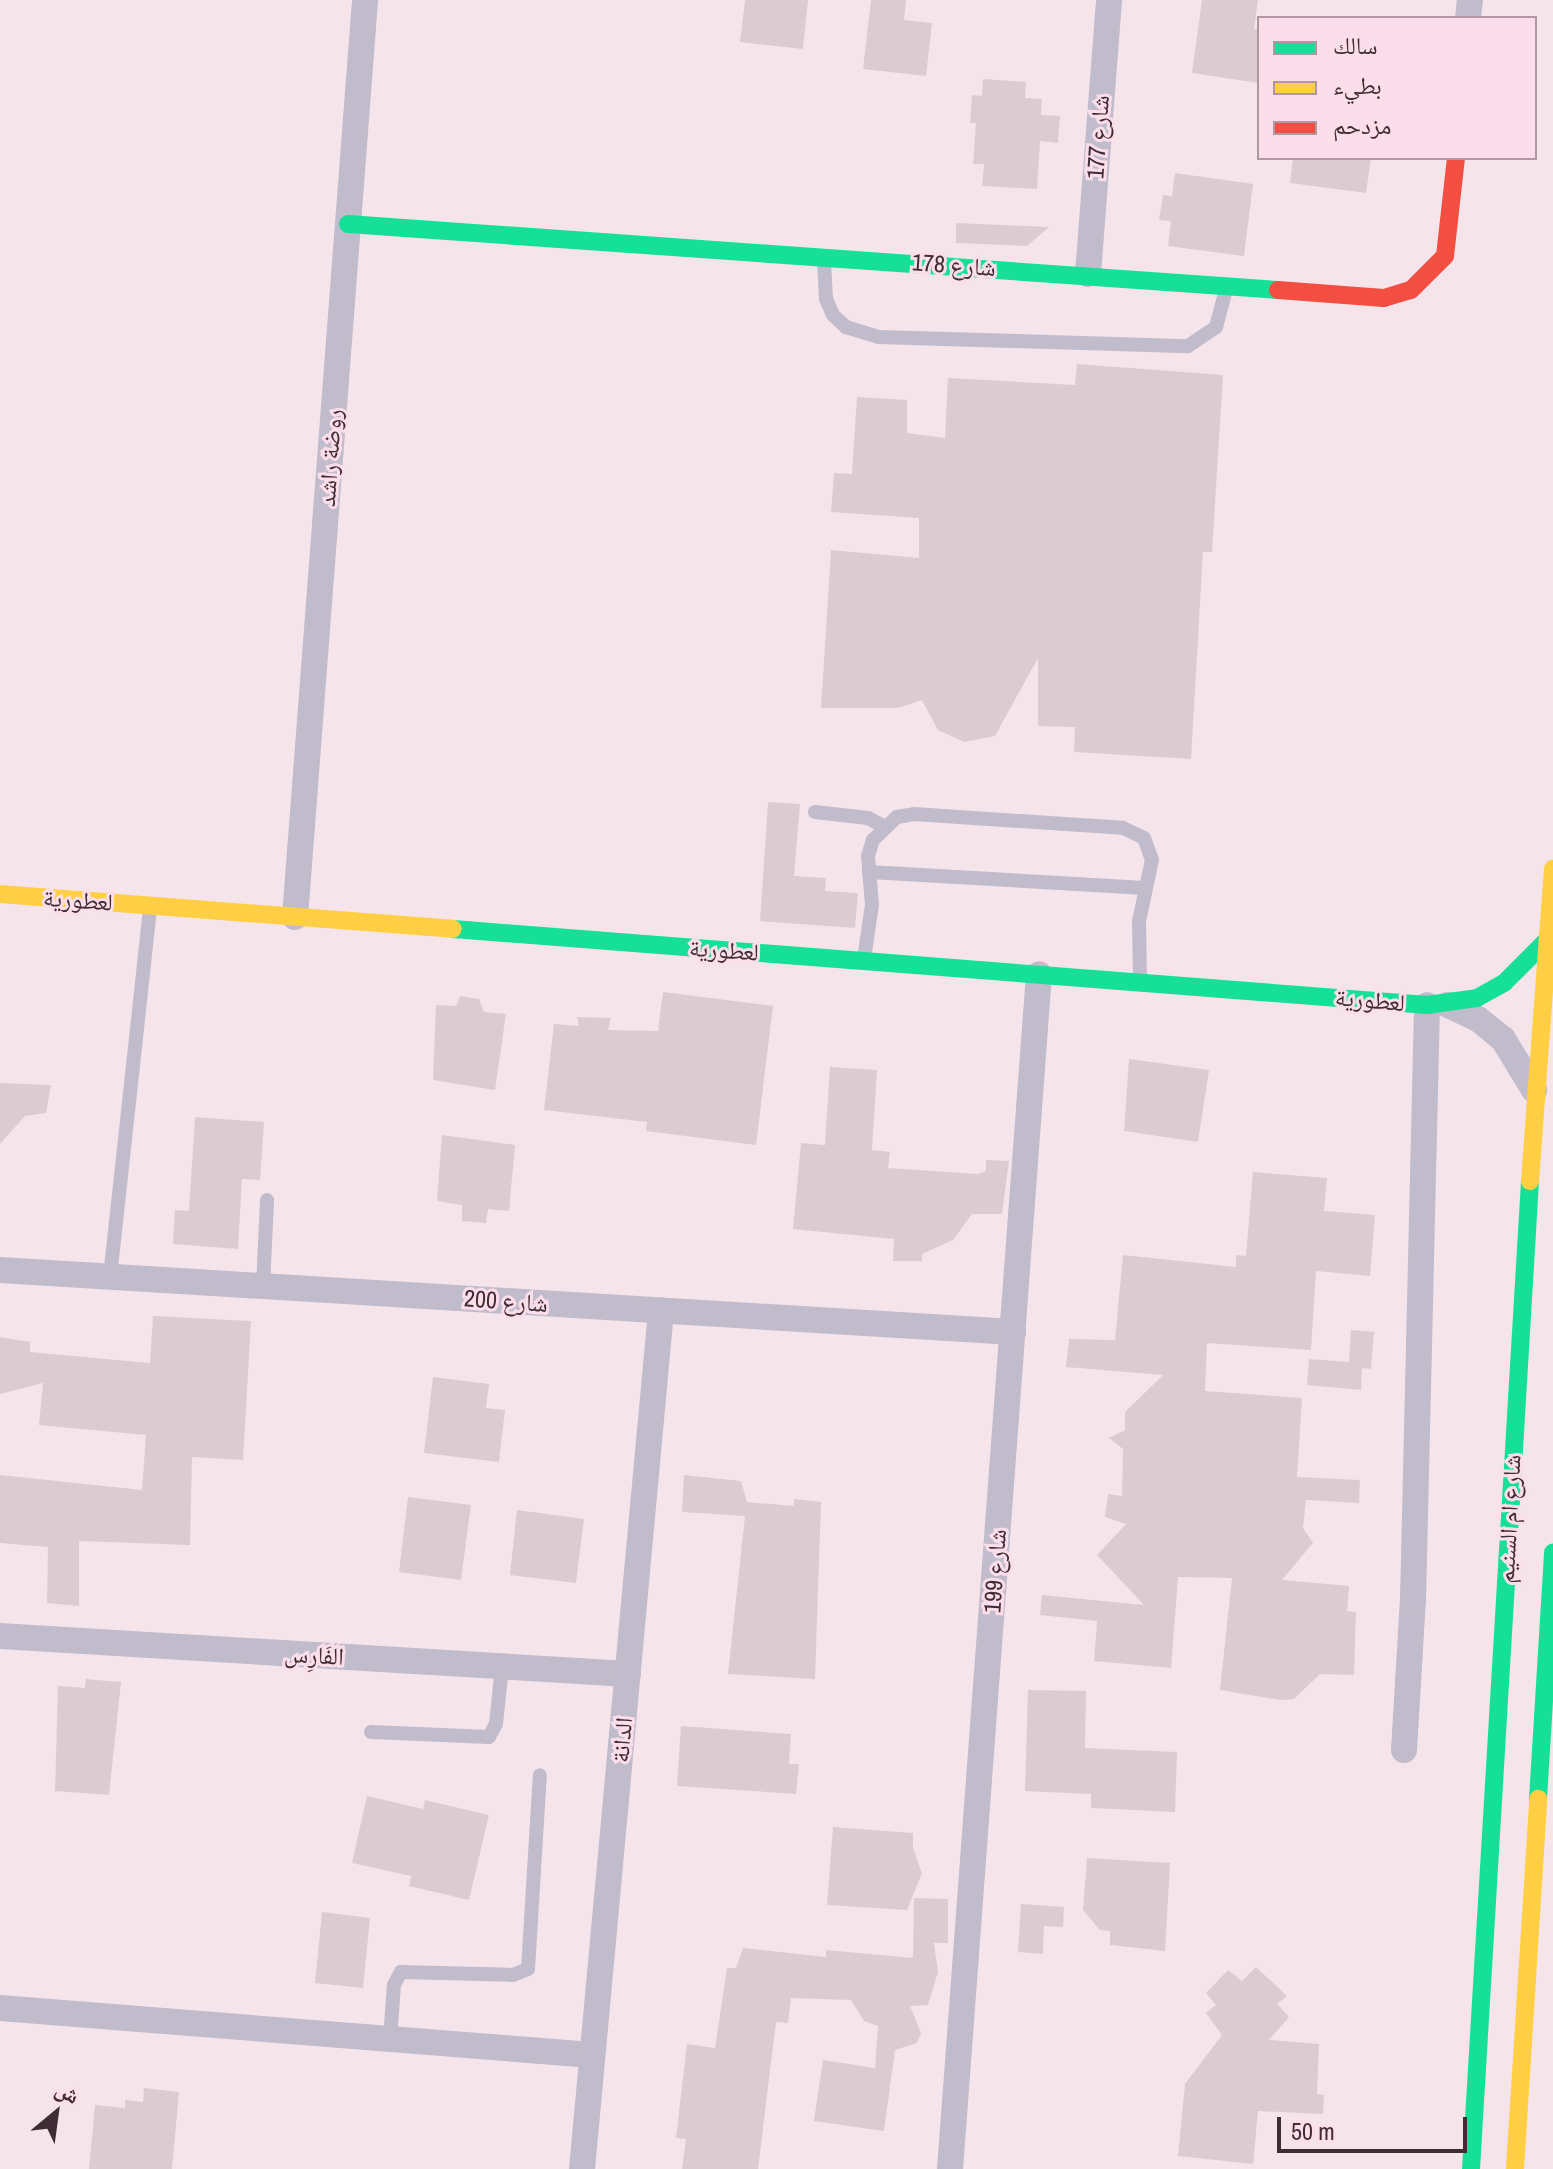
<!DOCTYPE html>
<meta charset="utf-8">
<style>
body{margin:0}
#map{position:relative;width:1553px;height:2169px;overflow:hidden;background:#f5e5eb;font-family:"Archivo Narrow","Noto Naskh Arabic",sans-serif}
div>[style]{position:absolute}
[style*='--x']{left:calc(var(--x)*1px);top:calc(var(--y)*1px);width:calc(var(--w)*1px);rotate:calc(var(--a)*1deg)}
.building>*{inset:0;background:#dcccd2}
.lane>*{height:14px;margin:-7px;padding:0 7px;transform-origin:7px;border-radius:7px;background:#c0bccb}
.street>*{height:26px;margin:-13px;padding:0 13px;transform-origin:13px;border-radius:13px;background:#c0bccb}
.fast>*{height:18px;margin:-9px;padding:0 9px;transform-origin:9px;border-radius:9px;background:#16e098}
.slow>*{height:18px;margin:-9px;padding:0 9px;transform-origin:9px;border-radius:9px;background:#ffcf43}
.jam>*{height:18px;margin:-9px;padding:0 9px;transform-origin:9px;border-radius:9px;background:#f24e42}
span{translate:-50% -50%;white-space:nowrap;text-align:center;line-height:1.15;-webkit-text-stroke:6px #fcdeea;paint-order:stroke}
.street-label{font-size:24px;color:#3f2c34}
.legend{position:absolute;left:1257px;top:16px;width:280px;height:144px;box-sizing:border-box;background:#fcdeea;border:2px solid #b097a1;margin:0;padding:10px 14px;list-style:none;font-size:24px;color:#3f2c34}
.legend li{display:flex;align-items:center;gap:16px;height:40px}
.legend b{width:40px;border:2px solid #b097a1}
.north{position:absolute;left:16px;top:2073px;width:80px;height:80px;-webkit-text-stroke:6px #fcdeea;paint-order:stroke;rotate:29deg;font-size:22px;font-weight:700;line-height:32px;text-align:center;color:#3f2c34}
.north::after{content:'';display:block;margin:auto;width:28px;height:36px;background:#3f2c34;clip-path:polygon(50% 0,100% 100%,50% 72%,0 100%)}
.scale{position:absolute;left:1277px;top:2117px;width:190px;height:36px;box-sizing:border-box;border:4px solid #3f2c34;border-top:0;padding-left:10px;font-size:24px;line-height:28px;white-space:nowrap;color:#3f2c34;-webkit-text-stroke:6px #fcdeea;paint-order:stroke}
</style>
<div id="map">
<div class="building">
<i style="clip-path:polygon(745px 0,808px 0,803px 49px,740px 42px)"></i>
<i style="clip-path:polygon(871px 0,906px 0,904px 20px,932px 23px,926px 76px,863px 69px)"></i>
<i style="clip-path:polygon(1202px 0,1258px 0,1254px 29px,1259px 30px,1259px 83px,1192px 73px)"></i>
<i style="clip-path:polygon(983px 79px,1026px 82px,1025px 98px,1042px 99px,1041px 115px,1060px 116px,1058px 143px,1040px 141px,1037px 189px,982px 186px,984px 164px,973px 164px,976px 123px,970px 123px,972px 95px,982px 96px)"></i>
<i style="clip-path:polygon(1293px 158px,1371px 158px,1366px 193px,1290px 183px)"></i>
<i style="clip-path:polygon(1175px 173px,1253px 184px,1244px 256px,1168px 246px,1171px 221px,1159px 220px,1163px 195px,1172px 196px)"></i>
<i style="clip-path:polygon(956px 223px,1049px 227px,1027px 246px,956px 243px)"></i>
<i style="clip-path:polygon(1077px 364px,1223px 375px,1212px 552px,1203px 552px,1191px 759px,1074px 752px,1075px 727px,1038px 726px,1038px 658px,995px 736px,964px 742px,938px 730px,922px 700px,898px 708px,821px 708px,831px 550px,919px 558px,919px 518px,831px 512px,834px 473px,852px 474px,857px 397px,907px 400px,907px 433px,945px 438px,948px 378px,1075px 385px)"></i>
<i style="clip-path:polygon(768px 802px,800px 804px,794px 876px,826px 878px,825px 891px,858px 893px,855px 928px,760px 921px)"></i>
<i style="clip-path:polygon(663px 992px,773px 1006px,756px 1145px,646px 1131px,647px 1122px,544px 1110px,554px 1024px,579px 1026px,577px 1017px,611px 1018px,608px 1030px,658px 1031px)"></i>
<i style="clip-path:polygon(460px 996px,479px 999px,484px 1012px,506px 1014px,495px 1090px,433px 1080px,436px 1005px,456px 1006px)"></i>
<i style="clip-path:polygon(1129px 1059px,1209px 1070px,1198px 1142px,1124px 1131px)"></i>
<i style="clip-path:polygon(830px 1067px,877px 1070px,872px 1150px,890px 1152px,888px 1168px,978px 1174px,986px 1171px,986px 1160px,1009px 1161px,1002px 1214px,972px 1214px,953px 1240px,922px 1254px,922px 1261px,893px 1261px,894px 1239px,793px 1229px,801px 1143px,825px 1145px)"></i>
<i style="clip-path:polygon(0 1083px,51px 1085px,46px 1113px,25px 1116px,0 1144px)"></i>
<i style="clip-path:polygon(195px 1117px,264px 1122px,260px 1180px,242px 1179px,238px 1249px,173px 1244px,175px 1210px,189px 1211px)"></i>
<i style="clip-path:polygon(442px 1135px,515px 1145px,509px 1211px,488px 1209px,486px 1223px,462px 1221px,462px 1205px,437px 1201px)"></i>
<i style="clip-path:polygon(1253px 1172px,1327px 1178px,1324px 1211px,1375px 1215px,1370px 1276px,1316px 1271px,1311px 1350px,1207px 1343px,1205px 1391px,1302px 1398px,1297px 1477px,1360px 1480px,1359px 1503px,1306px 1500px,1303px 1528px,1313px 1543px,1282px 1580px,1349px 1586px,1347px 1611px,1356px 1612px,1354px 1675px,1320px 1674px,1294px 1699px,1280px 1700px,1220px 1690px,1232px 1578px,1178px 1577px,1171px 1668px,1094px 1661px,1097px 1621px,1040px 1615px,1042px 1595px,1144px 1605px,1097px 1555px,1126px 1524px,1105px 1517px,1108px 1494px,1122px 1496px,1123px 1449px,1109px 1438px,1125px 1430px,1125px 1412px,1163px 1375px,1066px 1367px,1069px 1339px,1115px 1340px,1123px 1255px,1236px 1267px,1236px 1255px,1246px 1256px)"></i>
<i style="clip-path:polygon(153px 1316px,251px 1321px,243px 1460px,192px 1457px,190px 1545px,79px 1541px,79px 1606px,47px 1603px,48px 1547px,0 1543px,0 1475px,142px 1490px,146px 1435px,39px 1425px,43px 1383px,0 1394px,0 1337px,30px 1342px,30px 1352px,150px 1363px)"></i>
<i style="clip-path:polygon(1351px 1330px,1374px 1332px,1371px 1369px,1362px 1368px,1361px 1390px,1307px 1385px,1309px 1359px,1349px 1362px)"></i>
<i style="clip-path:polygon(433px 1377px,489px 1384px,486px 1408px,505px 1410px,499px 1462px,424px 1453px)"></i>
<i style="clip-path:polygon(684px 1475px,741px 1481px,747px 1502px,794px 1506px,794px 1499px,821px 1502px,815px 1679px,728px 1674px,745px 1516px,682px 1512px)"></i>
<i style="clip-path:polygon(408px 1497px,471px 1505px,461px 1580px,399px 1572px)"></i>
<i style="clip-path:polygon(517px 1510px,584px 1519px,576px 1583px,510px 1575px)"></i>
<i style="clip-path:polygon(86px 1679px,121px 1682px,109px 1795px,55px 1791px,58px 1686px,85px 1688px)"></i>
<i style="clip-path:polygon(1028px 1690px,1086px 1691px,1085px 1748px,1177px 1752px,1175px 1812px,1091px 1808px,1091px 1794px,1025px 1791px)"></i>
<i style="clip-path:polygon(681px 1726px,791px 1734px,789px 1764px,799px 1764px,796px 1794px,677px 1786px)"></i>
<i style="clip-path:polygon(367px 1796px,423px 1809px,425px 1800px,489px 1815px,469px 1900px,409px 1886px,411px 1876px,352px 1863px)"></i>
<i style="clip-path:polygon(833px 1827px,913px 1833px,913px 1848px,922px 1873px,907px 1910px,827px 1905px)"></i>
<i style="clip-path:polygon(1087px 1858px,1170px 1863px,1165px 1951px,1110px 1945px,1110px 1931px,1100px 1930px,1083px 1910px)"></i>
<i style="clip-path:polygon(914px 1898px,948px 1899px,948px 1943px,934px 1943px,938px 1972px,928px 2005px,910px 2006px,921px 2033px,917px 2043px,895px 2050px,884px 2131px,814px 2121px,823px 2060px,875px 2068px,878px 2026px,864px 2021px,851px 2000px,791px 1998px,788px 2023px,776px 2022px,758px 2169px,682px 2169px,686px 2139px,676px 2138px,687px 2044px,715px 2048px,727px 1968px,736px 1968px,743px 1948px,826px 1957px,826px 1950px,913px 1958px)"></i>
<i style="clip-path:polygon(1021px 1904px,1064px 1907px,1063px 1927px,1044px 1926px,1043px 1954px,1018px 1952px)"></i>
<i style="clip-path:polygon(322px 1912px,370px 1918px,363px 1988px,315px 1983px)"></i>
<i style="clip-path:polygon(1256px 1967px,1287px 1996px,1277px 2004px,1289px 2017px,1269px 2040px,1319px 2044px,1317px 2094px,1324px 2095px,1323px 2114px,1258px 2111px,1253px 2164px,1178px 2156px,1185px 2084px,1222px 2035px,1206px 2013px,1216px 2005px,1206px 1993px,1228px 1970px,1242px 1981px)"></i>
<i style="clip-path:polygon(144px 2088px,179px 2092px,172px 2169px,89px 2169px,95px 2105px,125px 2108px,125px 2100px,143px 2102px)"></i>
</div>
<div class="lane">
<i style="--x:824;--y:261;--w:38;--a:87"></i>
<i style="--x:826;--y:299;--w:17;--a:66"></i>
<i style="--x:833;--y:315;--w:18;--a:43"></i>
<i style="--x:846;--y:327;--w:34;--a:17"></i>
<i style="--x:879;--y:337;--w:309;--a:1.7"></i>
<i style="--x:1188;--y:346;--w:34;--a:-34"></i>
<i style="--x:1216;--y:327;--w:38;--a:-75"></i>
<i style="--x:815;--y:812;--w:53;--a:6.5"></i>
<i style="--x:868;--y:818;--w:17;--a:28"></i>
<i style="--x:869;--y:872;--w:276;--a:3.3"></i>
<i style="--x:864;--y:959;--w:55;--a:-81.6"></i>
<i style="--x:872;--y:905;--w:49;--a:-94.7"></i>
<i style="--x:868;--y:856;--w:17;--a:-73"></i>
<i style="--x:873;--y:840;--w:33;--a:-44"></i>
<i style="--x:897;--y:817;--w:17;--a:-10"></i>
<i style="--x:914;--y:814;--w:209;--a:3.8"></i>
<i style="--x:1123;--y:828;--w:23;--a:25"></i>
<i style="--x:1144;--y:838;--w:23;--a:70"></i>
<i style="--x:1152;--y:860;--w:62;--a:102"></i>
<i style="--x:1139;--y:921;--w:60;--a:89"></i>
<i style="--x:110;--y:1277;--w:372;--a:-83.8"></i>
<i style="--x:263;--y:1286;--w:86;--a:-87.3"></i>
<i style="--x:371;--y:1732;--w:118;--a:2.4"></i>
<i style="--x:489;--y:1737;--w:15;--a:-62"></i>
<i style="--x:496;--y:1724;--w:57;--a:-84"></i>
<i style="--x:390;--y:2039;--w:54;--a:-85.8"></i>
<i style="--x:394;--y:1985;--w:15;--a:-62"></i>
<i style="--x:401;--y:1972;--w:112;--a:1.5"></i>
<i style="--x:513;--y:1975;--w:16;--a:-22"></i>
<i style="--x:528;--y:1969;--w:194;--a:-86.5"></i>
</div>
<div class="street">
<i style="--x:1468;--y:18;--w:18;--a:-84"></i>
<i style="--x:1088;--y:274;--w:275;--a:-85.6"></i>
<i style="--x:295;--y:917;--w:920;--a:-85.63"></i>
<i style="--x:1448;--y:1005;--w:33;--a:25"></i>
<i style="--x:1478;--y:1019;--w:32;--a:39"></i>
<i style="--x:1503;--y:1039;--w:60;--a:58.7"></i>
<i style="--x:0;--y:1270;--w:1015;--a:3.5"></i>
<i style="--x:0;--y:1636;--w:629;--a:3.46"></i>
<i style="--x:1404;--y:1750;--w:150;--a:-86.6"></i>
<i style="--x:1413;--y:1600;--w:595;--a:-88.65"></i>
<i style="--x:0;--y:2008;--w:594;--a:4.54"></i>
<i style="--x:582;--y:2169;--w:862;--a:-84.74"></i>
<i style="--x:950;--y:2169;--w:1198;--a:-85.74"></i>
</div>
<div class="fast">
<i style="--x:348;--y:224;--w:932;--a:4.06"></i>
<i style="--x:453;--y:929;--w:977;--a:4.46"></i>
<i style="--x:1427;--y:1005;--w:50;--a:-8"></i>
<i style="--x:1477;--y:998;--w:31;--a:-29"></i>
<i style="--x:1504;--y:983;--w:59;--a:-45"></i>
<i style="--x:1538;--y:1799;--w:247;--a:-86.5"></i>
<i style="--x:1471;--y:2169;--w:990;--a:-86.58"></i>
</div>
<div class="slow">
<i style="--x:0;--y:894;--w:454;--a:4.4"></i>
<i style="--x:1530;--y:1181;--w:313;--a:-85.8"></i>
<i style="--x:1515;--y:2169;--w:371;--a:-86.4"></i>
</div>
<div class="jam">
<i style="--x:1278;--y:290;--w:106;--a:4.3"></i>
<i style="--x:1384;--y:298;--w:28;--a:-17"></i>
<i style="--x:1411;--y:290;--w:48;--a:-45"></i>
<i style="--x:1445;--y:256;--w:99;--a:-83.6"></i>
</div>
<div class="street-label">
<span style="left:1098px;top:137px;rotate:-86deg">شارع 177</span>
<span style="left:954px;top:265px;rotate:4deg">شارع 178</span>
<span style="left:330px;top:458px;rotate:-86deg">روضة راشد</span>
<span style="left:78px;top:900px;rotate:4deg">لعطورية</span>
<span style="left:724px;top:950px;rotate:4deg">لعطورية</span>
<span style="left:1370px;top:1000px;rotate:5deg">لعطورية</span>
<span style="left:506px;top:1301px;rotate:4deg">شارع 200</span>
<span style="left:1509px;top:1519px;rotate:-87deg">شارع ام السنيم</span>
<span style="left:995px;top:1571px;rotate:-86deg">شارع 199</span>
<span style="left:314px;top:1655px;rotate:3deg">الفَارِس</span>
<span style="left:622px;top:1740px;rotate:-85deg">الدانة</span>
</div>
<ul class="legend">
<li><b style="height:10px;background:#16e098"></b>سالك</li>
<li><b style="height:10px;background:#ffcf43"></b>بطيء</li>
<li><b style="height:10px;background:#f24e42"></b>مزدحم</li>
</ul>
<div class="north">ش</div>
<div class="scale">50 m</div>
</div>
